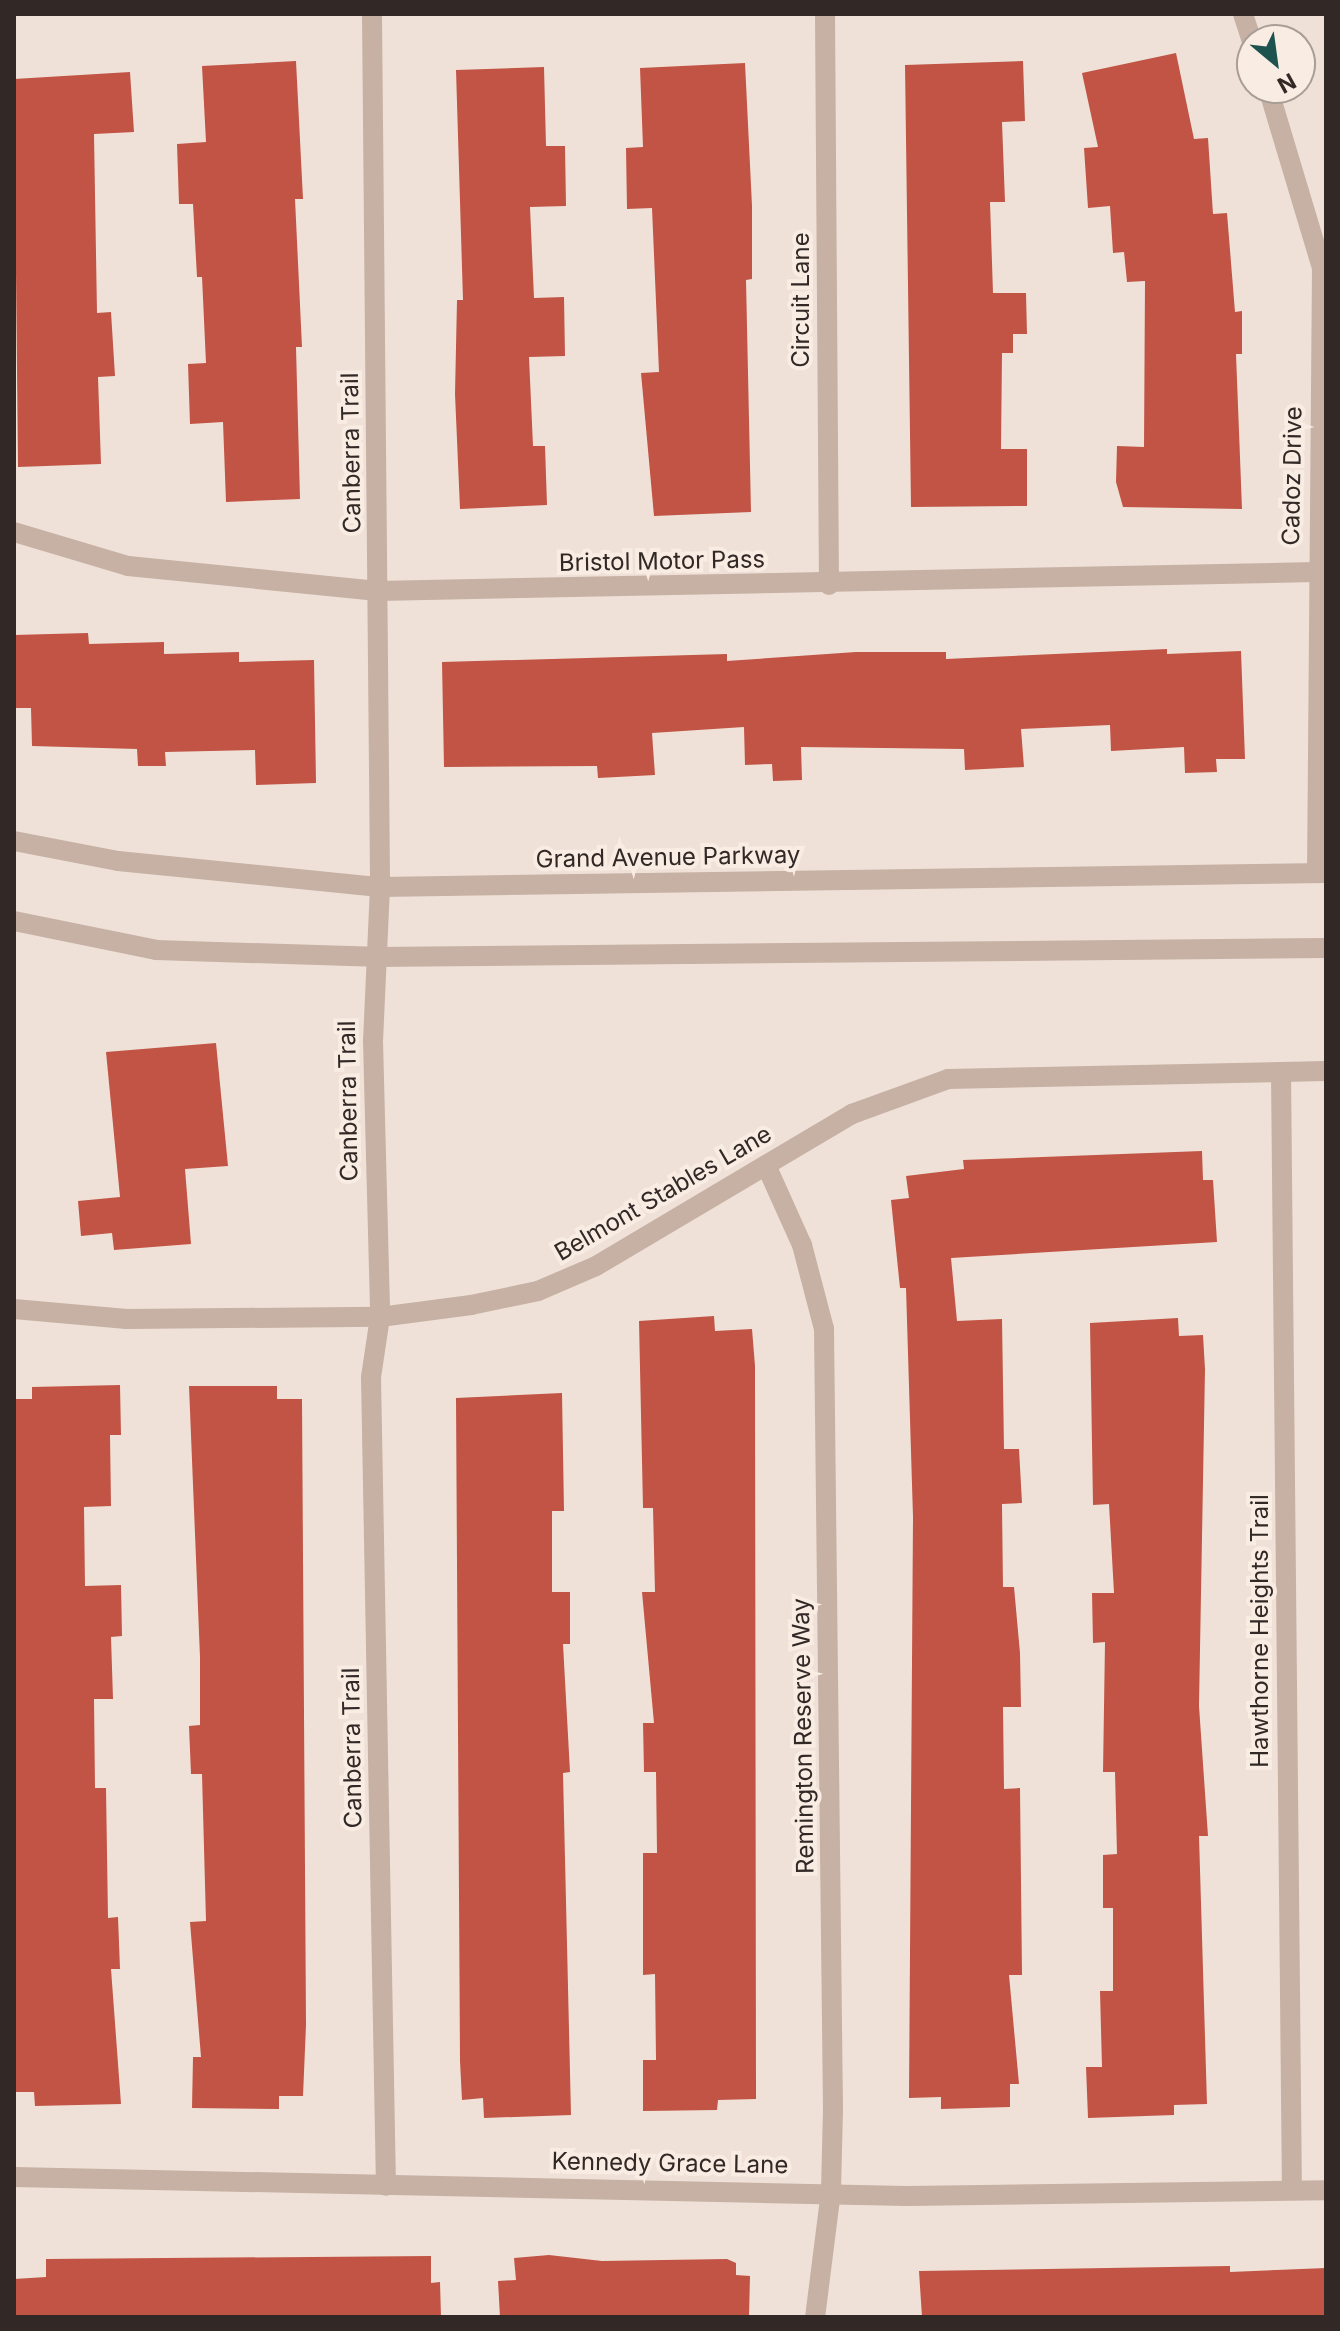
<!DOCTYPE html>
<style>
body{margin:0}
#map{position:relative;width:1340px;height:2331px;overflow:hidden;background:#efe1d8;font-family:Inter,sans-serif}
div>[style]{position:absolute}
[style*='--x']{left:calc(var(--x)*1px);top:calc(var(--y)*1px);width:calc(var(--w)*1px);rotate:calc(var(--a)*1deg)}
.building>*{inset:0;background:#c15444}
.minor>*{height:20px;margin:-10px;padding:0 10px;transform-origin:10px;border-radius:10px;background:#c7b0a4}
span{translate:-50% -50%;white-space:nowrap;text-align:center;line-height:1.15;-webkit-text-stroke:8px #f8ece3;paint-order:stroke}
.street-label{font-size:24px;color:#322826}
.frame{position:absolute;inset:0;border:16px solid #322826;pointer-events:none}
.north{position:absolute;left:1236px;top:24px;width:80px;height:80px;box-sizing:border-box;background:#f8ece3;border:2px solid #a99e97;border-radius:50%;rotate:151deg;font-size:22px;font-weight:700;line-height:32px;text-align:center;color:#322826}
.north::after{content:'';display:block;margin:auto;width:28px;height:36px;background:#1d524f;clip-path:polygon(50% 0,100% 100%,50% 72%,0 100%)}
</style>
<div id="map">
<div class="building">
<i style="clip-path:polygon(1176px 53px,1194px 139px,1208px 138px,1213px 214px,1227px 213px,1235px 312px,1242px 311px,1242px 354px,1236px 354px,1242px 509px,1123px 507px,1116px 482px,1117px 446px,1144px 447px,1145px 281px,1127px 282px,1124px 252px,1113px 253px,1110px 206px,1088px 208px,1084px 148px,1098px 147px,1082px 73px)"></i>
<i style="clip-path:polygon(296px 61px,303px 199px,295px 199px,302px 347px,296px 347px,300px 499px,226px 502px,223px 422px,190px 424px,188px 364px,206px 363px,202px 277px,197px 277px,193px 204px,179px 204px,177px 144px,206px 142px,202px 66px)"></i>
<i style="clip-path:polygon(1023px 61px,1025px 121px,1002px 122px,1005px 202px,990px 202px,993px 293px,1026px 293px,1027px 334px,1013px 334px,1013px 353px,1002px 353px,1001px 449px,1027px 449px,1027px 506px,911px 507px,905px 65px)"></i>
<i style="clip-path:polygon(745px 63px,752px 206px,752px 279px,746px 280px,751px 512px,654px 516px,641px 373px,659px 372px,652px 208px,627px 209px,626px 148px,643px 147px,640px 68px)"></i>
<i style="clip-path:polygon(544px 67px,546px 146px,565px 146px,566px 206px,530px 207px,534px 298px,564px 297px,565px 356px,529px 357px,533px 446px,545px 446px,547px 505px,460px 509px,455px 394px,457px 300px,463px 300px,456px 70px)"></i>
<i style="clip-path:polygon(130px 72px,134px 132px,94px 134px,97px 313px,111px 312px,115px 376px,98px 377px,101px 464px,18px 467px,14px 79px)"></i>
<i style="clip-path:polygon(88px 633px,89px 644px,164px 642px,164px 654px,239px 652px,239px 662px,314px 660px,316px 783px,256px 785px,255px 750px,165px 752px,166px 766px,138px 766px,137px 749px,32px 746px,31px 708px,14px 708px,14px 635px)"></i>
<i style="clip-path:polygon(1167px 649px,1167px 654px,1241px 651px,1245px 759px,1216px 759px,1217px 772px,1185px 773px,1184px 747px,1111px 751px,1110px 725px,1021px 729px,1024px 767px,965px 770px,964px 749px,801px 747px,802px 780px,773px 781px,772px 764px,745px 765px,744px 727px,652px 733px,655px 775px,598px 778px,597px 766px,444px 767px,442px 662px,727px 654px,727px 661px,856px 652px,946px 652px,946px 659px)"></i>
<i style="clip-path:polygon(216px 1043px,228px 1166px,185px 1169px,191px 1244px,114px 1250px,112px 1233px,81px 1236px,78px 1201px,120px 1197px,106px 1052px)"></i>
<i style="clip-path:polygon(1202px 1151px,1203px 1180px,1213px 1180px,1217px 1242px,951px 1258px,957px 1321px,1002px 1319px,1004px 1449px,1019px 1449px,1022px 1503px,1002px 1504px,1003px 1587px,1014px 1587px,1020px 1653px,1021px 1707px,1003px 1707px,1004px 1789px,1020px 1788px,1022px 1975px,1009px 1975px,1019px 2084px,1010px 2084px,1010px 2107px,941px 2109px,941px 2097px,909px 2098px,913px 1517px,906px 1288px,900px 1288px,891px 1200px,909px 1198px,906px 1176px,964px 1169px,963px 1160px)"></i>
<i style="clip-path:polygon(714px 1316px,715px 1331px,752px 1329px,755px 1366px,756px 2099px,718px 2100px,717px 2110px,643px 2111px,643px 2060px,656px 2060px,655px 1974px,643px 1975px,643px 1853px,657px 1853px,656px 1772px,644px 1772px,643px 1723px,654px 1723px,642px 1592px,655px 1592px,653px 1508px,643px 1508px,639px 1321px)"></i>
<i style="clip-path:polygon(1178px 1318px,1179px 1336px,1203px 1335px,1205px 1369px,1199px 1706px,1208px 1836px,1199px 1836px,1207px 2104px,1174px 2105px,1174px 2115px,1088px 2118px,1086px 2067px,1102px 2067px,1100px 1991px,1113px 1991px,1113px 1908px,1103px 1908px,1103px 1855px,1117px 1854px,1115px 1772px,1103px 1772px,1105px 1642px,1093px 1643px,1092px 1593px,1114px 1593px,1109px 1504px,1093px 1505px,1090px 1323px)"></i>
<i style="clip-path:polygon(120px 1385px,121px 1435px,110px 1435px,111px 1506px,84px 1507px,85px 1586px,121px 1585px,122px 1636px,111px 1637px,113px 1699px,94px 1699px,95px 1788px,106px 1788px,108px 1918px,118px 1917px,120px 1969px,111px 1969px,121px 2104px,35px 2106px,34px 2092px,14px 2092px,14px 1399px,32px 1399px,32px 1387px)"></i>
<i style="clip-path:polygon(189px 1386px,277px 1386px,277px 1399px,302px 1399px,306px 2025px,303px 2096px,279px 2096px,279px 2109px,192px 2108px,193px 2057px,201px 2057px,190px 1922px,206px 1921px,202px 1774px,191px 1774px,189px 1726px,200px 1725px,200px 1657px)"></i>
<i style="clip-path:polygon(562px 1393px,564px 1511px,552px 1511px,552px 1592px,570px 1592px,570px 1644px,563px 1644px,570px 1772px,563px 1773px,571px 2115px,484px 2118px,483px 2098px,462px 2100px,460px 2061px,456px 1398px)"></i>
<i style="clip-path:polygon(549px 2255px,602px 2261px,727px 2259px,736px 2263px,736px 2275px,750px 2276px,749px 2317px,500px 2317px,498px 2281px,516px 2280px,514px 2258px)"></i>
<i style="clip-path:polygon(431px 2256px,431px 2283px,440px 2282px,441px 2317px,14px 2317px,14px 2279px,46px 2277px,46px 2259px)"></i>
<i style="clip-path:polygon(1230px 2266px,1230px 2272px,1326px 2268px,1326px 2317px,922px 2317px,919px 2271px)"></i>
</div>
<div class="minor">
<i style="--x:372;--y:14;--w:873;--a:89.47"></i>
<i style="--x:380;--y:887;--w:154;--a:92.6"></i>
<i style="--x:373;--y:1041;--w:276;--a:88.5"></i>
<i style="--x:380;--y:1317;--w:61;--a:98.5"></i>
<i style="--x:371;--y:1377;--w:809;--a:88.94"></i>
<i style="--x:825;--y:14;--w:571;--a:89.6"></i>
<i style="--x:1243;--y:14;--w:28;--a:72"></i>
<i style="--x:1268;--y:88;--w:188;--a:73.3"></i>
<i style="--x:1322;--y:268;--w:605;--a:90.47"></i>
<i style="--x:14;--y:532;--w:119;--a:16.6"></i>
<i style="--x:128;--y:566;--w:251;--a:5.7"></i>
<i style="--x:378;--y:591;--w:938;--a:-1.16"></i>
<i style="--x:14;--y:841;--w:106;--a:10.9"></i>
<i style="--x:118;--y:861;--w:263;--a:5.7"></i>
<i style="--x:380;--y:887;--w:946;--a:-0.85"></i>
<i style="--x:14;--y:921;--w:145;--a:11.5"></i>
<i style="--x:156;--y:950;--w:218;--a:1.8"></i>
<i style="--x:374;--y:957;--w:952;--a:-0.54"></i>
<i style="--x:1281;--y:1072;--w:1118;--a:89.44"></i>
<i style="--x:766;--y:1165;--w:88;--a:65.8"></i>
<i style="--x:802;--y:1245;--w:87;--a:75.3"></i>
<i style="--x:824;--y:1329;--w:780;--a:89.34"></i>
<i style="--x:833;--y:2109;--w:82;--a:91.4"></i>
<i style="--x:831;--y:2191;--w:127;--a:97.2"></i>
<i style="--x:14;--y:1309;--w:113;--a:5.1"></i>
<i style="--x:127;--y:1319;--w:253;--a:-0.5"></i>
<i style="--x:380;--y:1317;--w:92;--a:-7.5"></i>
<i style="--x:471;--y:1305;--w:68;--a:-11.8"></i>
<i style="--x:538;--y:1291;--w:63;--a:-23.3"></i>
<i style="--x:596;--y:1266;--w:298;--a:-30.7"></i>
<i style="--x:852;--y:1114;--w:102;--a:-20"></i>
<i style="--x:948;--y:1079;--w:378;--a:-1.2"></i>
<i style="--x:14;--y:2177;--w:893;--a:1.22"></i>
<i style="--x:907;--y:2196;--w:419;--a:-0.8"></i>
</div>
<div class="street-label">
<span style="left:801px;top:300px;rotate:-90deg">Circuit Lane</span>
<span style="left:351px;top:453px;rotate:-91deg">Canberra Trail</span>
<span style="left:1292px;top:476px;rotate:-89deg">Cadoz Drive</span>
<span style="left:662px;top:561px;rotate:-1deg">Bristol Motor Pass</span>
<span style="left:668px;top:857px;rotate:-1deg">Grand Avenue Parkway</span>
<span style="left:348px;top:1101px;rotate:-91deg">Canberra Trail</span>
<span style="left:663px;top:1193px;rotate:-30deg">Belmont Stables Lane</span>
<span style="left:1260px;top:1631px;rotate:-90deg">Hawthorne Heights Trail</span>
<span style="left:803px;top:1736px;rotate:-91deg">Remington Reserve Way</span>
<span style="left:352px;top:1748px;rotate:-91deg">Canberra Trail</span>
<span style="left:670px;top:2163px;rotate:1deg">Kennedy Grace Lane</span>
</div>
<div class="frame"></div>
<div class="north">N</div>
</div>
